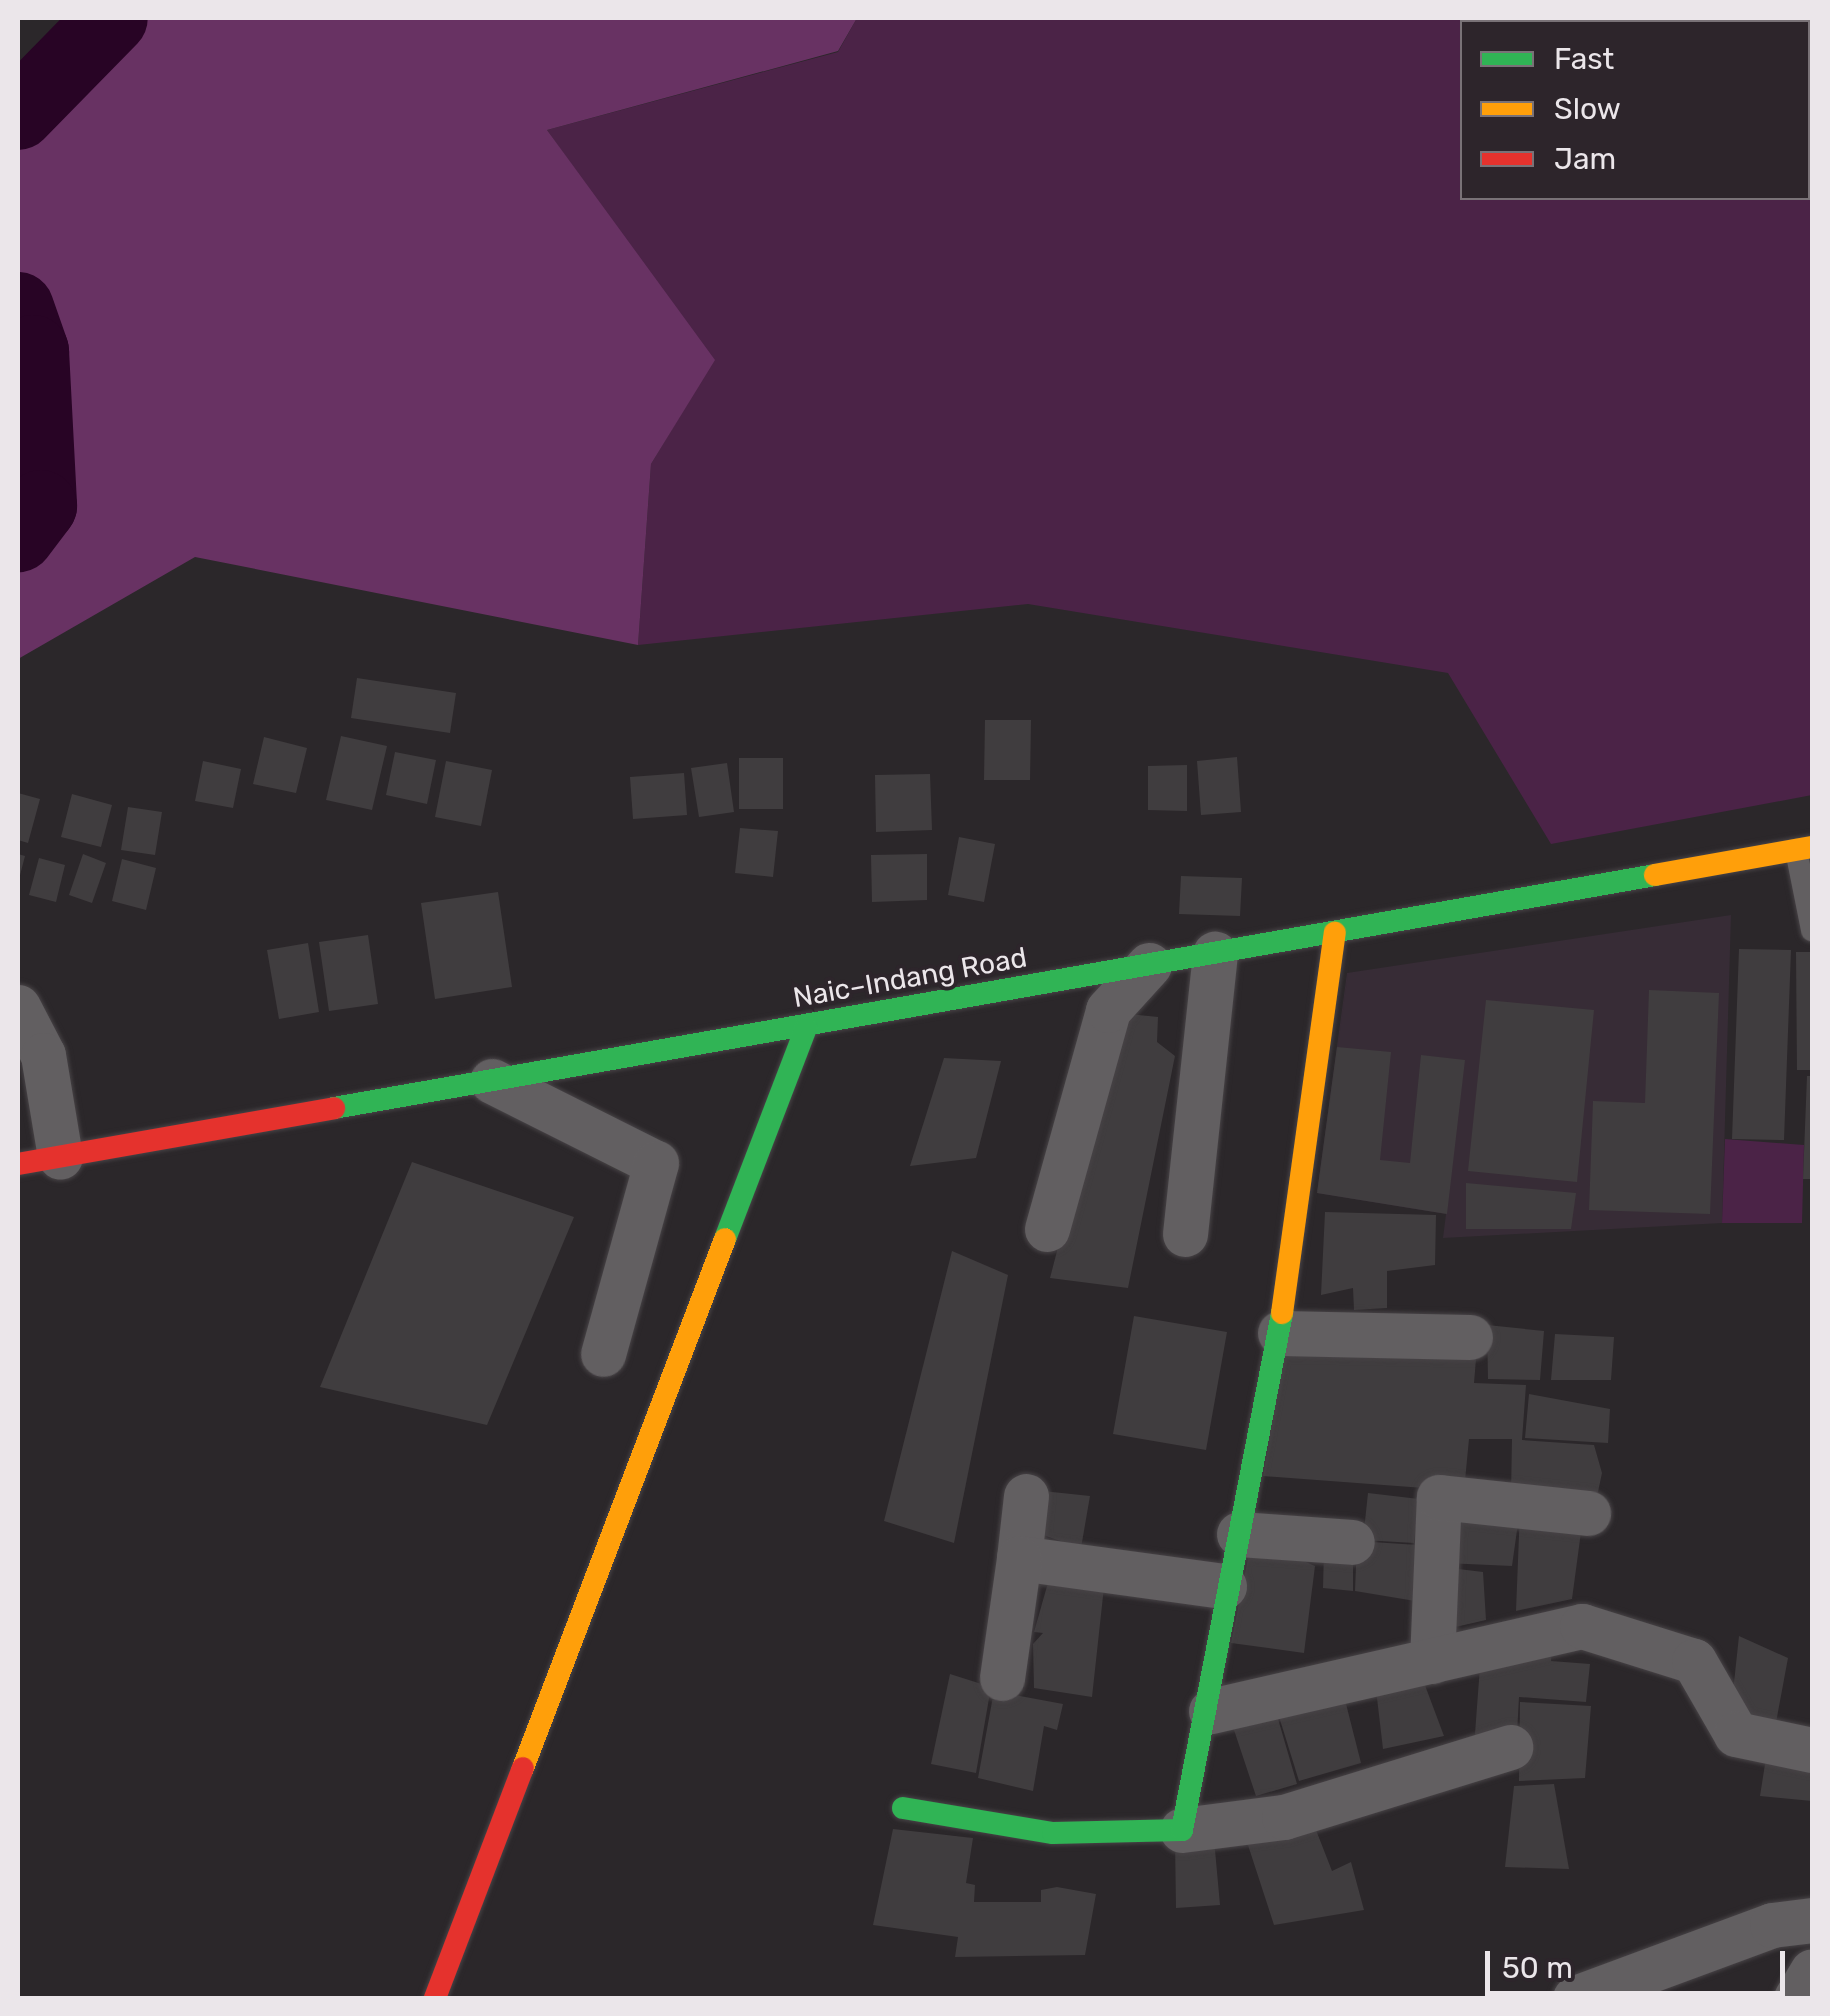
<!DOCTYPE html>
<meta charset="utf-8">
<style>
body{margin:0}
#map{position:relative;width:1830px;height:2016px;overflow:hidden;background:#2b272a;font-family:Rubik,sans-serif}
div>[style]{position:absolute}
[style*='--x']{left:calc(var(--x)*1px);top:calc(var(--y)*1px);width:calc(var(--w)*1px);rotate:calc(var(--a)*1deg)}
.built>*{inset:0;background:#372c36}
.green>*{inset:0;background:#4b2347}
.forest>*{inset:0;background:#683263}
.river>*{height:72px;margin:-36px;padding:0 36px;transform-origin:36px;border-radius:36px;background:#280425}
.building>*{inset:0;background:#403d3f}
.roads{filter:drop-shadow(0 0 2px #474346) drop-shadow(0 0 2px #474346)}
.lane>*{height:22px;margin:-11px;padding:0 11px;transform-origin:11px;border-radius:11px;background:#625f61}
.street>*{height:45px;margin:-22.5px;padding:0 22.5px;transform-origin:22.5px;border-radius:22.5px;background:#625f61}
.fast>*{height:22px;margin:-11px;padding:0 11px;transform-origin:11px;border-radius:11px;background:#30b455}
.slow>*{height:22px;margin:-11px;padding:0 11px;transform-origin:11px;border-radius:11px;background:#ff9f0a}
.jam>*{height:22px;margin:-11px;padding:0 11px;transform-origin:11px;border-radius:11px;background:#e5322d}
span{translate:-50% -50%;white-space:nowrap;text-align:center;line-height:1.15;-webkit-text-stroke:8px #2d252b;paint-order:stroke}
.street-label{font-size:28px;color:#ebe6ea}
.frame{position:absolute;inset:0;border:20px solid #ebe6ea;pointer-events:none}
.legend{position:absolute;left:1460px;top:20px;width:350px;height:180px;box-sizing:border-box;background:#2d252b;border:2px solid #797277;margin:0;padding:12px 18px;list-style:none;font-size:30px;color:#ebe6ea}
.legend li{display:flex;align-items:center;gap:20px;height:50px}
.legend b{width:50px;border:2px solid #797277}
.scale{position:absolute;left:1485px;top:1951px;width:300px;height:45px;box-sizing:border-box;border:5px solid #ebe6ea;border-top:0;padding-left:12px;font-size:30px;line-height:35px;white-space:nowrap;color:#ebe6ea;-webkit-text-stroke:8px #2d252b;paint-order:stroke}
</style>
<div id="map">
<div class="built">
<i style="clip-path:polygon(1731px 915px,1722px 1223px,1443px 1238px,1446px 1214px,1317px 1193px,1347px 973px)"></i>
</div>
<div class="green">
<i style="clip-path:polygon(evenodd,857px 18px,1812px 18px,1812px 795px,1551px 844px,1448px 673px,1028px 604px,638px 645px,651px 464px,712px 363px,547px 130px,838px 52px,857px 18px,1462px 22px,1808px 22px,1808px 198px,1462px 198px,1462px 22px)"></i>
<i style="clip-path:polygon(1725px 1139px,1804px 1145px,1802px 1223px,1722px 1223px)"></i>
</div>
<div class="forest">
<i style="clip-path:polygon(112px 18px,857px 18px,838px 51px,547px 130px,715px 360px,651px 464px,638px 645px,195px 557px,18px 659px,18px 536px,38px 510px,34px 357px,18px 311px,18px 114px)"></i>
</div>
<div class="river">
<i style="--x:18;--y:114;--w:134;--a:-45.6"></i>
<i style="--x:18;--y:308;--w:46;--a:70.8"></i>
<i style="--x:33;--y:351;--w:155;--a:87"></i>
<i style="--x:41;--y:506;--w:38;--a:127"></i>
</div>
<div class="building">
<i style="clip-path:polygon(357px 678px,456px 693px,450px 733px,351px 718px)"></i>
<i style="clip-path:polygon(985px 720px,1031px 720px,1030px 780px,984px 780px)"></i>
<i style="clip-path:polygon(341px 736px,387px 746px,372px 810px,326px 800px)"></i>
<i style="clip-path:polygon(264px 737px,307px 748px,296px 793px,253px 784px)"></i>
<i style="clip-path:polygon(395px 752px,436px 760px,427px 804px,386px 795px)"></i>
<i style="clip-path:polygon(1237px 757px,1241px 812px,1201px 815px,1197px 761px)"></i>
<i style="clip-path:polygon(739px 758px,783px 758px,783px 809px,739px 809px)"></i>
<i style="clip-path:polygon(203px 761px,241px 769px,233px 808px,195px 801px)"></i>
<i style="clip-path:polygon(446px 761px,492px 770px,481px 826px,435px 817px)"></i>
<i style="clip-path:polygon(727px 763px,734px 812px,699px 817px,691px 768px)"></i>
<i style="clip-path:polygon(1187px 765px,1187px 811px,1148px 810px,1148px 766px)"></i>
<i style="clip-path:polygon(684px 773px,687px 815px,633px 819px,630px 777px)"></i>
<i style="clip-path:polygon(930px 774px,932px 830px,876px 832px,875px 775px)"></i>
<i style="clip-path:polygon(18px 793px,40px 799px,28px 843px,18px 840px)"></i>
<i style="clip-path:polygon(72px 794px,112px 805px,101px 847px,61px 837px)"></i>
<i style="clip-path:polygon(128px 807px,162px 812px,155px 855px,121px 850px)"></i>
<i style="clip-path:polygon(740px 828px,778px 831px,773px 877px,735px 873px)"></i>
<i style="clip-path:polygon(959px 837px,995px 844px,984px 902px,948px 895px)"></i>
<i style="clip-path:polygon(18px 854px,25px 856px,19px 879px,18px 879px)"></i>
<i style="clip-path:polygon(83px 854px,106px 863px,92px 903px,69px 895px)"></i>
<i style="clip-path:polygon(927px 854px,927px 900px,872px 902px,871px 855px)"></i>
<i style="clip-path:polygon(39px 858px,65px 865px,56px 902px,29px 895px)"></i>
<i style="clip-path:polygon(122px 859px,156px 868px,146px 910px,112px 901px)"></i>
<i style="clip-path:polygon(1181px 876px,1242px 878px,1240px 916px,1179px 914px)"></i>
<i style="clip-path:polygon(498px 892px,512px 987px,435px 999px,421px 903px)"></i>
<i style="clip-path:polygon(368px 935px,378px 1004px,329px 1011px,319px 942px)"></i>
<i style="clip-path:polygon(308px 943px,319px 1012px,279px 1019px,267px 950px)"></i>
<i style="clip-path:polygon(1739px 949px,1791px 950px,1784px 1140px,1732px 1139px)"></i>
<i style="clip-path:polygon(1796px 952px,1812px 952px,1812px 1070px,1797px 1070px)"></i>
<i style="clip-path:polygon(1649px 990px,1719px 993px,1710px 1214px,1589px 1210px,1593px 1101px,1645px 1103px)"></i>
<i style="clip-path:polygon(1486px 1000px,1594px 1010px,1577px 1182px,1468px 1171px)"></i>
<i style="clip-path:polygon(1119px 1013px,1158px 1017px,1157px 1042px,1175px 1056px,1128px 1288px,1050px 1278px)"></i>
<i style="clip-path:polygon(1337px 1047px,1391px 1052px,1380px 1160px,1410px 1163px,1421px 1055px,1465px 1060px,1447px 1214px,1317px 1193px)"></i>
<i style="clip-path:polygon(944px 1058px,1001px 1061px,976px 1158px,910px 1166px)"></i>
<i style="clip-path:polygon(1807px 1076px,1812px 1076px,1812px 1179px,1803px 1179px)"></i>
<i style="clip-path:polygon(412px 1162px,574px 1217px,487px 1425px,320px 1387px)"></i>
<i style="clip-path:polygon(1466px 1183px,1576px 1193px,1571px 1229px,1466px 1229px)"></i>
<i style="clip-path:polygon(1325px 1212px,1436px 1215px,1435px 1265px,1387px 1271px,1387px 1308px,1354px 1310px,1353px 1288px,1321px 1295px)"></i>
<i style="clip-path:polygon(952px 1251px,1008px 1275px,954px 1543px,884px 1521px)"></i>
<i style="clip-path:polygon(1134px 1316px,1227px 1332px,1206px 1450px,1113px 1434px)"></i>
<i style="clip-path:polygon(1487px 1325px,1544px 1331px,1540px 1380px,1488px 1379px)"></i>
<i style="clip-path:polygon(1555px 1334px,1614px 1337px,1611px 1380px,1551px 1380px)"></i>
<i style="clip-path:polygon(1285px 1348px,1476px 1359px,1474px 1383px,1526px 1385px,1522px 1440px,1594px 1445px,1602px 1473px,1595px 1506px,1511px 1493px,1512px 1439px,1469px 1439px,1464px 1491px,1263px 1476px)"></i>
<i style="clip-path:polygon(1529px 1394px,1610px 1409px,1608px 1443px,1525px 1438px)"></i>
<i style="clip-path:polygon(1043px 1491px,1090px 1496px,1081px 1548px,1040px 1534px)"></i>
<i style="clip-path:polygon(1368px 1493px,1419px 1499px,1414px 1543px,1363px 1540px)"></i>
<i style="clip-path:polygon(1447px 1506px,1520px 1509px,1512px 1566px,1445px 1563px)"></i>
<i style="clip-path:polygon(1520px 1510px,1581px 1532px,1572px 1599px,1516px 1611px)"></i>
<i style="clip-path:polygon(1252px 1538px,1315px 1566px,1304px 1653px,1231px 1643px)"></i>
<i style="clip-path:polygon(1357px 1541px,1433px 1546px,1427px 1603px,1355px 1591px)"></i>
<i style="clip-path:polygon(1324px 1550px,1353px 1554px,1353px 1591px,1323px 1588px)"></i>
<i style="clip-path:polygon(1442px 1567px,1483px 1572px,1486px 1620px,1438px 1631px)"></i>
<i style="clip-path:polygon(1051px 1572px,1105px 1578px,1092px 1697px,1034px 1688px,1033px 1644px,1043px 1633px,1034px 1632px)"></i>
<i style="clip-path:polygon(1739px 1636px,1788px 1658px,1775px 1728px,1730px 1720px)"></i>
<i style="clip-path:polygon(1553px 1637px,1551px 1661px,1590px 1664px,1586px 1702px,1519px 1697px,1517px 1734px,1474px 1747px,1481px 1653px)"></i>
<i style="clip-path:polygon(1420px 1672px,1444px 1736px,1383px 1749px,1375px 1681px)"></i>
<i style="clip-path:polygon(950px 1674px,991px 1687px,976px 1773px,931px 1764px)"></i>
<i style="clip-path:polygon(994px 1691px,1063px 1704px,1057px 1730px,1044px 1726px,1033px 1791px,978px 1778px)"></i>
<i style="clip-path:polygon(1344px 1696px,1361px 1763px,1299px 1781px,1277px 1710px)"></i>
<i style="clip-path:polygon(1520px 1702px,1591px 1706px,1585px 1778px,1519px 1781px)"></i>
<i style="clip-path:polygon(1276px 1712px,1297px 1784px,1256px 1796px,1233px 1727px)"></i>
<i style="clip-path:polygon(1768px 1745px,1812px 1756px,1812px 1801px,1760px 1796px)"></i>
<i style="clip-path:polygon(1554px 1784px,1569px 1869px,1505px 1867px,1514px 1786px)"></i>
<i style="clip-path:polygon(1213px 1828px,1220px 1905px,1176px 1908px,1175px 1840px)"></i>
<i style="clip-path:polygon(1291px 1828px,1295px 1838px,1316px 1830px,1332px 1871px,1351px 1862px,1364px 1910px,1274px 1925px,1246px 1839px)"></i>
<i style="clip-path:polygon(893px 1829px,973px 1838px,966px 1883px,975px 1885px,974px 1902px,1041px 1902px,1041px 1890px,1057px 1887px,1096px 1894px,1085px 1955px,955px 1957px,958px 1937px,873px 1925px)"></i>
</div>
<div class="roads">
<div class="lane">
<i style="--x:1796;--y:850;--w:82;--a:78.7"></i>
</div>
<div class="street">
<i style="--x:18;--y:1007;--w:54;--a:62.5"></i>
<i style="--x:43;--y:1055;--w:103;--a:80.5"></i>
<i style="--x:492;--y:1081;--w:183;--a:26.6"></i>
<i style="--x:656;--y:1163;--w:198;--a:105.5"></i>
<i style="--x:1047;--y:1229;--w:227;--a:-74.4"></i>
<i style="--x:1108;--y:1010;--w:61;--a:-47.7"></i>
<i style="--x:1185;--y:1234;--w:282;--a:-83.9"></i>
<i style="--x:1280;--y:1333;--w:190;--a:1.2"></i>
<i style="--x:1026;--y:1496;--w:62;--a:96.4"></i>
<i style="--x:1019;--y:1558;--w:207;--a:7.8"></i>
<i style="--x:1239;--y:1534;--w:113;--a:4"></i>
<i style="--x:1432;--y:1661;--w:164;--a:-87.6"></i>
<i style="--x:1439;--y:1497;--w:150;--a:6.1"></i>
<i style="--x:1002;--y:1678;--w:121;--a:-81.9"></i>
<i style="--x:1211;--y:1711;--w:381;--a:-12.9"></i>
<i style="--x:1582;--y:1626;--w:117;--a:17.4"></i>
<i style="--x:1694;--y:1661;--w:84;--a:60.1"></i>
<i style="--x:1736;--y:1734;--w:78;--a:11.9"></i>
<i style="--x:1182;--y:1830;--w:103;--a:-7.3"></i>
<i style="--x:1284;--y:1817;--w:237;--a:-17.2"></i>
<i style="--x:1575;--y:1998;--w:210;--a:-20.3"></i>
<i style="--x:1772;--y:1925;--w:40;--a:-7.1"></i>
<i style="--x:1796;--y:1998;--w:31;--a:-59"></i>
</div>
<div class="fast">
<i style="--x:334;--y:1108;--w:1341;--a:-10"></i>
<i style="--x:725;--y:1239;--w:226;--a:-69"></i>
<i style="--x:903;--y:1808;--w:152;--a:9.5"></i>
<i style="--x:1053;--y:1833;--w:129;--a:-1.3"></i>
<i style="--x:1182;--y:1830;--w:527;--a:-79.05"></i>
</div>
<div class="slow">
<i style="--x:1655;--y:875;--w:159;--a:-10.1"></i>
<i style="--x:1282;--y:1313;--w:384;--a:-82.1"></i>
<i style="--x:523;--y:1768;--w:566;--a:-69.1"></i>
</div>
<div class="jam">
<i style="--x:18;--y:1164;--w:321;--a:-10"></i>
<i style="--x:435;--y:1998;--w:246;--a:-69.1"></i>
</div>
</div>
<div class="street-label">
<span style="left:910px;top:978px;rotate:-10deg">Naic–Indang Road</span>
</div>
<div class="frame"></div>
<ul class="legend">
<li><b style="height:12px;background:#30b455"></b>Fast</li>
<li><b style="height:12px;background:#ff9f0a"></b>Slow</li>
<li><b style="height:12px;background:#e5322d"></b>Jam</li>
</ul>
<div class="scale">50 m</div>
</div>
